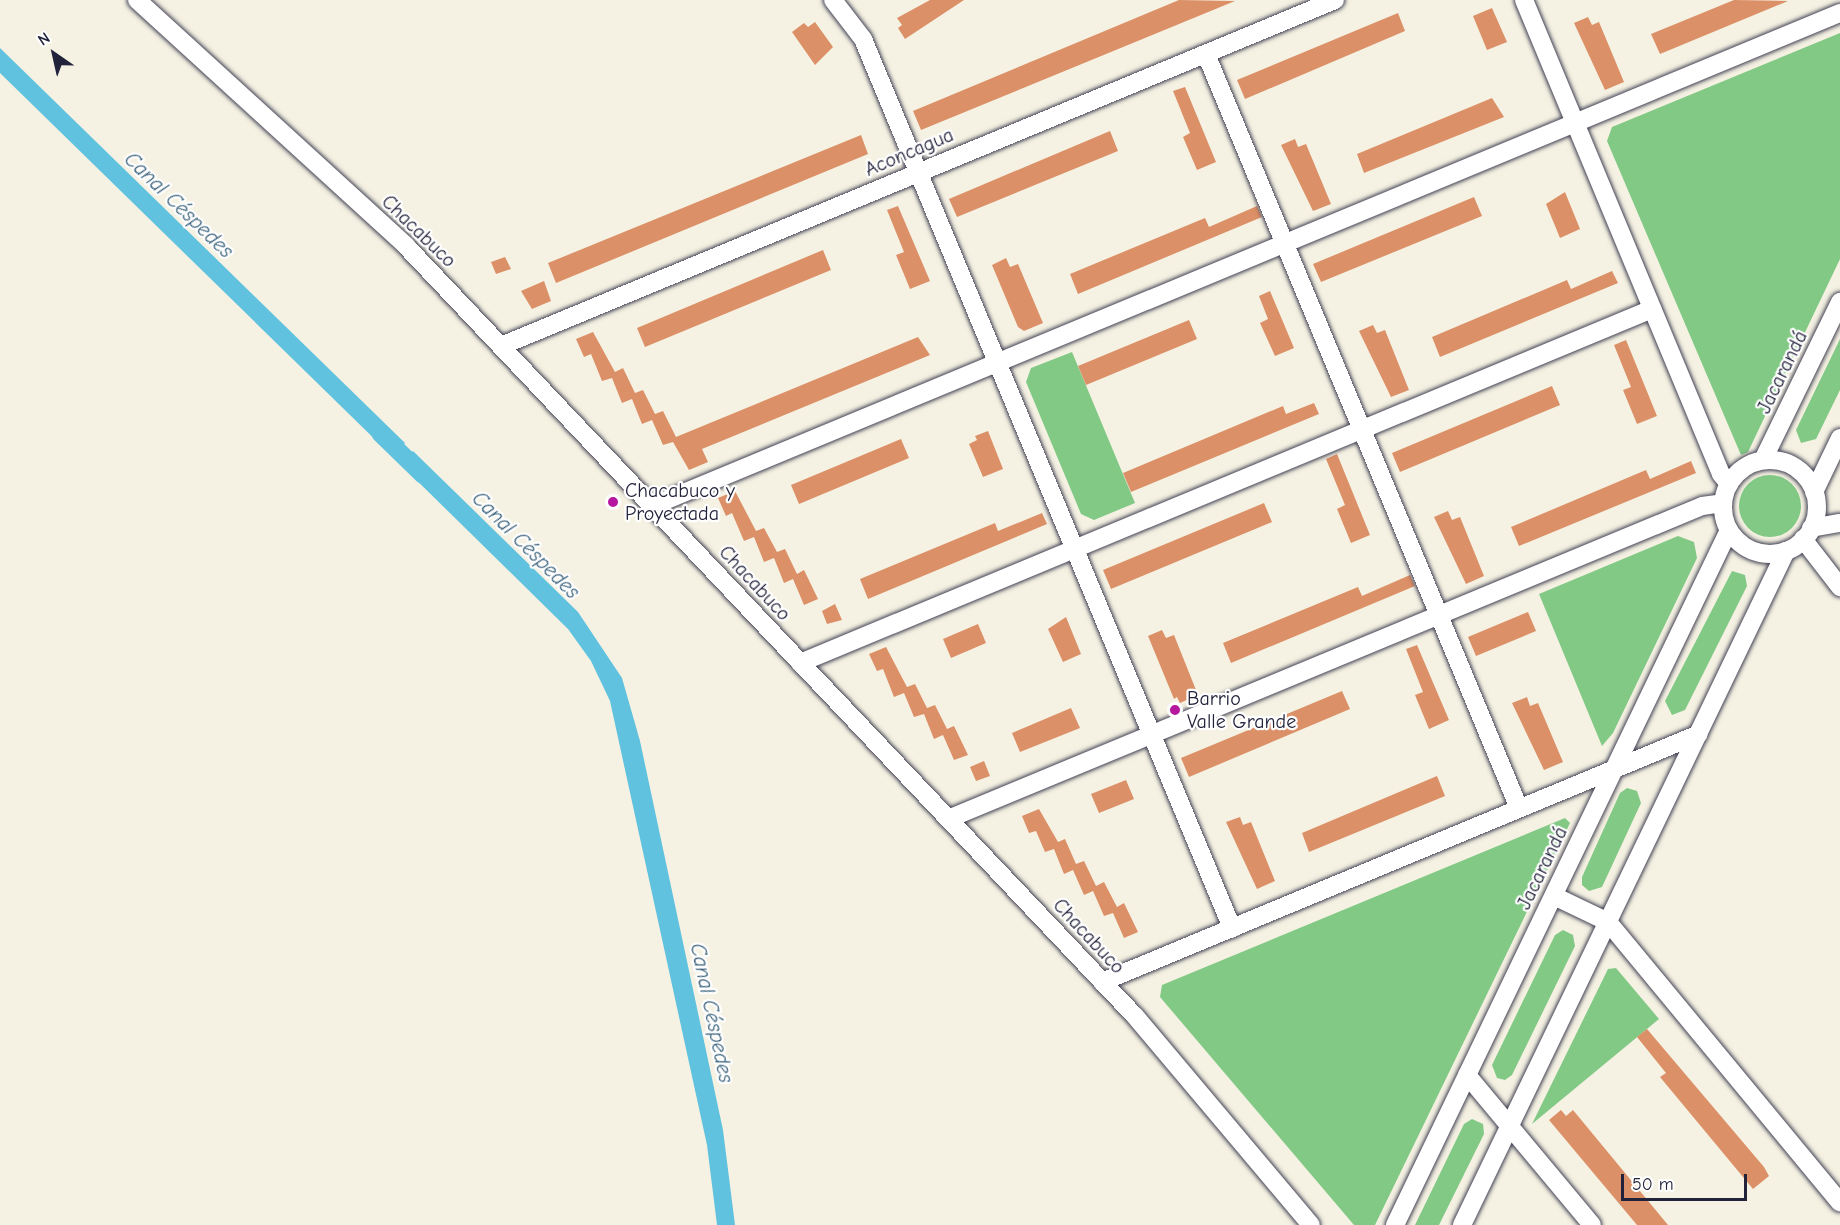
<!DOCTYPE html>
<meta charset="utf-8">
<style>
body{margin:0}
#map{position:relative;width:1840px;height:1225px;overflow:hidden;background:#f5f2e3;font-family:"Comic Neue",sans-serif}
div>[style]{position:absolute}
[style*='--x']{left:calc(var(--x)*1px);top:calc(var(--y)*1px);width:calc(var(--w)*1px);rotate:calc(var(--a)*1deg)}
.green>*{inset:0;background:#82c985}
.round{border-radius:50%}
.water>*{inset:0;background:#60c2de}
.canal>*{height:18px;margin:-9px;padding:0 9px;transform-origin:9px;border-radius:9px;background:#60c2de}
.building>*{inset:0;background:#dc9067}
.roads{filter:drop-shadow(0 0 2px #424154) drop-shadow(0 0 2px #424154)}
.minor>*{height:18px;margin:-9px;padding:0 9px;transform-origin:9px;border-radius:9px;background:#fff}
.minor>.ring{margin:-9px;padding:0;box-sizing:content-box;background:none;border:18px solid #fff;border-radius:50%}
.dots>*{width:16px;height:16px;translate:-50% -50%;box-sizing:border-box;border:3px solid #fff;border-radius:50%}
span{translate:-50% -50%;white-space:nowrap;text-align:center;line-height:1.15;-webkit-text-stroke:4.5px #fff;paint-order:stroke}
.street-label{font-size:20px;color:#22223b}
.poi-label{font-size:20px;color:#22223b}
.left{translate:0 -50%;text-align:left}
.water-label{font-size:21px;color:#3b627c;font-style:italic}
.north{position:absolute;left:24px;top:24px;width:60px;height:60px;-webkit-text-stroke:4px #fff;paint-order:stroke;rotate:326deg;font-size:16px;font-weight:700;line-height:24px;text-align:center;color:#22223b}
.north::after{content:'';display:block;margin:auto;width:21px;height:27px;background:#22223b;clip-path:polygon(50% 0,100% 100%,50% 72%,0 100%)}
.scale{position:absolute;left:1621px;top:1174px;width:126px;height:27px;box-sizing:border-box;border:3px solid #22223b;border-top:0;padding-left:8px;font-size:18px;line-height:21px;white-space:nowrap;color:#22223b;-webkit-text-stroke:4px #fff;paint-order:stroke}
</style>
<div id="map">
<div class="green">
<i style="clip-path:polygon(1840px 33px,1840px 259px,1748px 452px,1741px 455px,1607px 141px,1612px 127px)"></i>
<i style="clip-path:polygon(1840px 339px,1840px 390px,1816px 439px,1801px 443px,1796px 430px)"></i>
<i style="clip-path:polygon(1072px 352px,1135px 503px,1094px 520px,1081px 514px,1026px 382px,1031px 368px)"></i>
<i class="round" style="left:1739px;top:475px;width:62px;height:62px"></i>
<i style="clip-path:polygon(1678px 536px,1694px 542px,1697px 558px,1613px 733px,1602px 746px,1539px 594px)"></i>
<i style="clip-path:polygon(1732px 571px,1745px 575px,1747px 586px,1685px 710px,1672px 715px,1665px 701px)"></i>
<i style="clip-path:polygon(1627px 788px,1637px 791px,1641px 803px,1602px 887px,1589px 891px,1582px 885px,1582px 877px,1620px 793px)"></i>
<i style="clip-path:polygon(1565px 818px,1570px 823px,1375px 1225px,1354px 1225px,1160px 997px,1162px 985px)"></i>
<i style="clip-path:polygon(1563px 930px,1573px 935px,1575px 946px,1512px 1075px,1505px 1080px,1497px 1078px,1492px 1065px,1555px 935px)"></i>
<i style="clip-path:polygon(1616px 968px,1659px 1019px,1532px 1124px,1608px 969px)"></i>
<i style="clip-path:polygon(1472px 1119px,1483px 1124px,1484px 1134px,1439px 1225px,1415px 1225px,1464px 1124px)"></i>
</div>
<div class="water">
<i style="clip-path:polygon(0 48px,405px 443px,392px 456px,0 73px)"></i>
<i style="clip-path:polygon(413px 451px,578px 612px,622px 678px,640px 741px,723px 1130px,735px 1225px,717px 1225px,707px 1145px,610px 701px,591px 661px,568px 629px,399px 463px)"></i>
</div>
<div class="canal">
<i style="--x:380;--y:433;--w:60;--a:44.3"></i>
</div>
<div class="building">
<i style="clip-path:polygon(930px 0,964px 0,905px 39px,898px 28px,902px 25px,897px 18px)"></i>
<i style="clip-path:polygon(1179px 0,1235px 1px,921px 130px,913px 111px)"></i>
<i style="clip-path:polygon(1734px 0,1788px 1px,1660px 54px,1651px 34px)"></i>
<i style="clip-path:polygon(1492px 8px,1507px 42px,1487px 50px,1473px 16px)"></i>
<i style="clip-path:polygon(1398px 13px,1405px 31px,1245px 99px,1237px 80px)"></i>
<i style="clip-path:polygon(1588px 17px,1592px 25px,1599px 22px,1624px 82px,1605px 90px,1574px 23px)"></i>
<i style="clip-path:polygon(815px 22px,833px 47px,815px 65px,792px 32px,804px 23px,808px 27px)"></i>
<i style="clip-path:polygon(1185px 87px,1216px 162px,1197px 170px,1183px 137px,1190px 133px,1173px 91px)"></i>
<i style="clip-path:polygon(1492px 98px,1504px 117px,1364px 173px,1357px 154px)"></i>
<i style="clip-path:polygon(1110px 131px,1118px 151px,957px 217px,949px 199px)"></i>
<i style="clip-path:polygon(861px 135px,868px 154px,556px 283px,548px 263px)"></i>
<i style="clip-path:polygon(1295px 139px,1298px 147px,1306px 144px,1331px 204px,1313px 211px,1281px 145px)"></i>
<i style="clip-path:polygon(1565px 192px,1580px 229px,1560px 238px,1546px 204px)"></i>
<i style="clip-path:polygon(1474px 197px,1482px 216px,1321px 282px,1313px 264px)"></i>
<i style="clip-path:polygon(898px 206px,930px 281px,910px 289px,896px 255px,904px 252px,887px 210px)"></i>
<i style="clip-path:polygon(1257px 206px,1262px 217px,1078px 294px,1070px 274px,1205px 218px,1209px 227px)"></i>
<i style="clip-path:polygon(823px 250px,831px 270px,645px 347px,637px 328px)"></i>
<i style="clip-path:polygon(505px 257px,511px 269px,496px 274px,491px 262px)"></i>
<i style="clip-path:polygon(1006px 258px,1010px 267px,1018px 264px,1043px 323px,1024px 331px,1018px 327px,992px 265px)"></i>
<i style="clip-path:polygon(1612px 271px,1618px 283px,1440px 357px,1432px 337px,1567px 280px,1571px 289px)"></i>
<i style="clip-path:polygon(544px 281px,551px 301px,532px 309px,521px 291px)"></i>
<i style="clip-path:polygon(1270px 291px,1294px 348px,1275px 356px,1260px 323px,1268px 319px,1259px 296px)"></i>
<i style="clip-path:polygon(1189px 320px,1197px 339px,1086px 385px,1078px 366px)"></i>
<i style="clip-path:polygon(1373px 325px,1377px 333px,1385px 330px,1409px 390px,1391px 397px,1359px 331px)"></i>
<i style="clip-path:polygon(593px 332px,615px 372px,623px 368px,635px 393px,643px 390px,655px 414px,663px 411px,676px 437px,918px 337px,930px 355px,702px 449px,708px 462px,689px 470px,673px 442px,663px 445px,652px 420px,642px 424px,632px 399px,622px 403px,612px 378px,602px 381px,591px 354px,584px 357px,576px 339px)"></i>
<i style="clip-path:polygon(1626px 340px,1657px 416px,1637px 424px,1623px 390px,1631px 387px,1614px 345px)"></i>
<i style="clip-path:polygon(1552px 386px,1560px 405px,1400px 472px,1392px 453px)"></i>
<i style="clip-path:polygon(1314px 403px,1319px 414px,1131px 492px,1123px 473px,1283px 406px,1286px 414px)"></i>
<i style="clip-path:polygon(988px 431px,1003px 469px,983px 477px,969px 444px,977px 440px,975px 436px)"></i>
<i style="clip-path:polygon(901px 439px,909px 458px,799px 504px,791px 485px)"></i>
<i style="clip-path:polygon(1337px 454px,1370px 535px,1351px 543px,1337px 509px,1345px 505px,1326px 459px)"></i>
<i style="clip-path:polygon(1691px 461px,1696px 473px,1519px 546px,1511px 527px,1646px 470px,1650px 479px)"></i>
<i style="clip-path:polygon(735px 491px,756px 531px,764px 528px,777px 552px,785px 549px,797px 574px,804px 570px,818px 599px,804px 605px,793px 579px,784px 583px,774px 558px,764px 562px,754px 537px,744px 541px,732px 513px,726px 516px,718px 498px)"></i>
<i style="clip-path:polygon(1264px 503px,1272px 522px,1111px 589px,1103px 570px)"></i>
<i style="clip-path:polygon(1448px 511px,1452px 520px,1460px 517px,1484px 576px,1466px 584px,1434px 517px)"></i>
<i style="clip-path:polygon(1042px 513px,1047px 524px,868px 599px,860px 579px,995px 523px,998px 531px)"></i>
<i style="clip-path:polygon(1410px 575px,1415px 586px,1231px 663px,1223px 643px,1358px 587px,1362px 596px)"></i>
<i style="clip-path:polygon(835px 604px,842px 620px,827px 624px,822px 611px)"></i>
<i style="clip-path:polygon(1528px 612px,1536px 631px,1476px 656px,1468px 637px)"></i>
<i style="clip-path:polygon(1066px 617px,1081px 654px,1063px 662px,1048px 629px)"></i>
<i style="clip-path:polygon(978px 624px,986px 643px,951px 658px,943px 639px)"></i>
<i style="clip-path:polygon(1162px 630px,1166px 638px,1174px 635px,1198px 695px,1180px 703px,1177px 697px,1174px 699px,1148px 636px)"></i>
<i style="clip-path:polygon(1417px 645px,1449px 720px,1429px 729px,1415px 695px,1423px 692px,1406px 649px)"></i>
<i style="clip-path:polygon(886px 647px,907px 687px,915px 684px,927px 708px,935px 705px,947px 729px,954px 726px,968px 755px,954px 760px,943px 735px,934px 739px,924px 714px,914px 717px,904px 693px,894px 697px,883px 669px,877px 671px,869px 654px)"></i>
<i style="clip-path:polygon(1342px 691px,1350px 709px,1189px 777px,1181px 758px)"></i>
<i style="clip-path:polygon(1527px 697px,1530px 706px,1538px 703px,1563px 762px,1544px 770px,1512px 703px)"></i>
<i style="clip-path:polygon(1071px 708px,1080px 728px,1020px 752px,1012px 733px)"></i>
<i style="clip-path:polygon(984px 761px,990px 776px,976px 781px,970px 767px)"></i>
<i style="clip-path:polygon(1437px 776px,1445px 796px,1309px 852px,1302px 833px)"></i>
<i style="clip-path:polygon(1126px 780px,1134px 799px,1099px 813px,1091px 794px)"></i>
<i style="clip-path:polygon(1039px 809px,1058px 842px,1065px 839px,1076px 864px,1084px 861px,1096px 886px,1104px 882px,1117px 907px,1124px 903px,1138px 932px,1124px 938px,1113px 913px,1104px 916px,1093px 891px,1084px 895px,1073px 870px,1064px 874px,1054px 849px,1045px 852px,1036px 831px,1029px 833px,1022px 816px)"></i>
<i style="clip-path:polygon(1240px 817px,1243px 825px,1251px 822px,1275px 881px,1257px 889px,1226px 822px)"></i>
<i style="clip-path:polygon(1647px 1029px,1764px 1167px,1769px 1176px,1753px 1189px,1660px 1077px,1666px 1073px,1637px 1037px)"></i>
<i style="clip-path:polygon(1561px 1110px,1566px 1116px,1573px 1110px,1668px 1225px,1637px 1225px,1549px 1120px)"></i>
</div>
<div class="roads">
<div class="minor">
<i style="--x:137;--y:0;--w:365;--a:42.4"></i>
<i style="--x:406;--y:246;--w:1060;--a:46.57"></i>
<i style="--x:1135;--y:1016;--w:273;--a:49.9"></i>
<i style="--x:833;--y:0;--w:49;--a:52.4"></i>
<i style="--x:863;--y:39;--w:963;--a:67.46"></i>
<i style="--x:1524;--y:0;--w:513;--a:67.43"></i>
<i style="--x:1721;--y:474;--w:13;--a:51"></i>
<i style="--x:1206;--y:54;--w:816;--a:67.46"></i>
<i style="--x:501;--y:346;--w:903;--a:-22.53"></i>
<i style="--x:1763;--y:460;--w:176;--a:-64"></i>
<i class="ring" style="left:1723px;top:460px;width:76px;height:76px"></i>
<i style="--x:1814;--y:492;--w:60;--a:-64.3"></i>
<i style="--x:652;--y:506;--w:1286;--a:-22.54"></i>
<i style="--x:1811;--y:528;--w:29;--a:-10"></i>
<i style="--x:1803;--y:539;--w:61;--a:52.4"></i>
<i style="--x:800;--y:663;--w:923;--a:-22.56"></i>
<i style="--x:948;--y:819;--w:816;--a:-22.54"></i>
<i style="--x:1702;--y:506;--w:21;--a:-8"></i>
<i style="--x:1554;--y:896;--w:60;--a:25.7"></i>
<i style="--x:1608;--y:922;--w:364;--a:50.4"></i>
<i style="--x:1102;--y:982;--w:646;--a:-22.56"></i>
<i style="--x:1467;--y:1075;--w:195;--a:50.2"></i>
<i style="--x:1395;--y:1225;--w:771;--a:-64.33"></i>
<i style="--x:1462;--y:1225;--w:748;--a:-64.33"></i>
</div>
</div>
<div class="dots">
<i style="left:613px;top:502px;background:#b5179e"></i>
<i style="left:1175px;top:710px;background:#b5179e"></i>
</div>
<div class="street-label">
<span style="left:909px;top:152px;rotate:-23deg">Aconcagua</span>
<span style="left:419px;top:231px;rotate:44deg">Chacabuco</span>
<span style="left:1782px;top:372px;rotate:-64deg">Jacarandá</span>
<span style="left:755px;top:583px;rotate:47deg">Chacabuco</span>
<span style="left:1542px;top:868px;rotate:-64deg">Jacarandá</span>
<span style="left:1089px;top:936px;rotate:47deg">Chacabuco</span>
</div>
<div class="poi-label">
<span class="left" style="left:625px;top:502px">Chacabuco y<br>Proyectada</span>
<span class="left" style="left:1187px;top:710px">Barrio<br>Valle Grande</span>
</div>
<div class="water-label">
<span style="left:179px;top:205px;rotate:44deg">Canal Céspedes</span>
<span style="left:526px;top:545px;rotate:45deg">Canal Céspedes</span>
<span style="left:712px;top:1013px;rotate:78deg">Canal Céspedes</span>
</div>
<div class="north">N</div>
<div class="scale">50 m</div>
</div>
